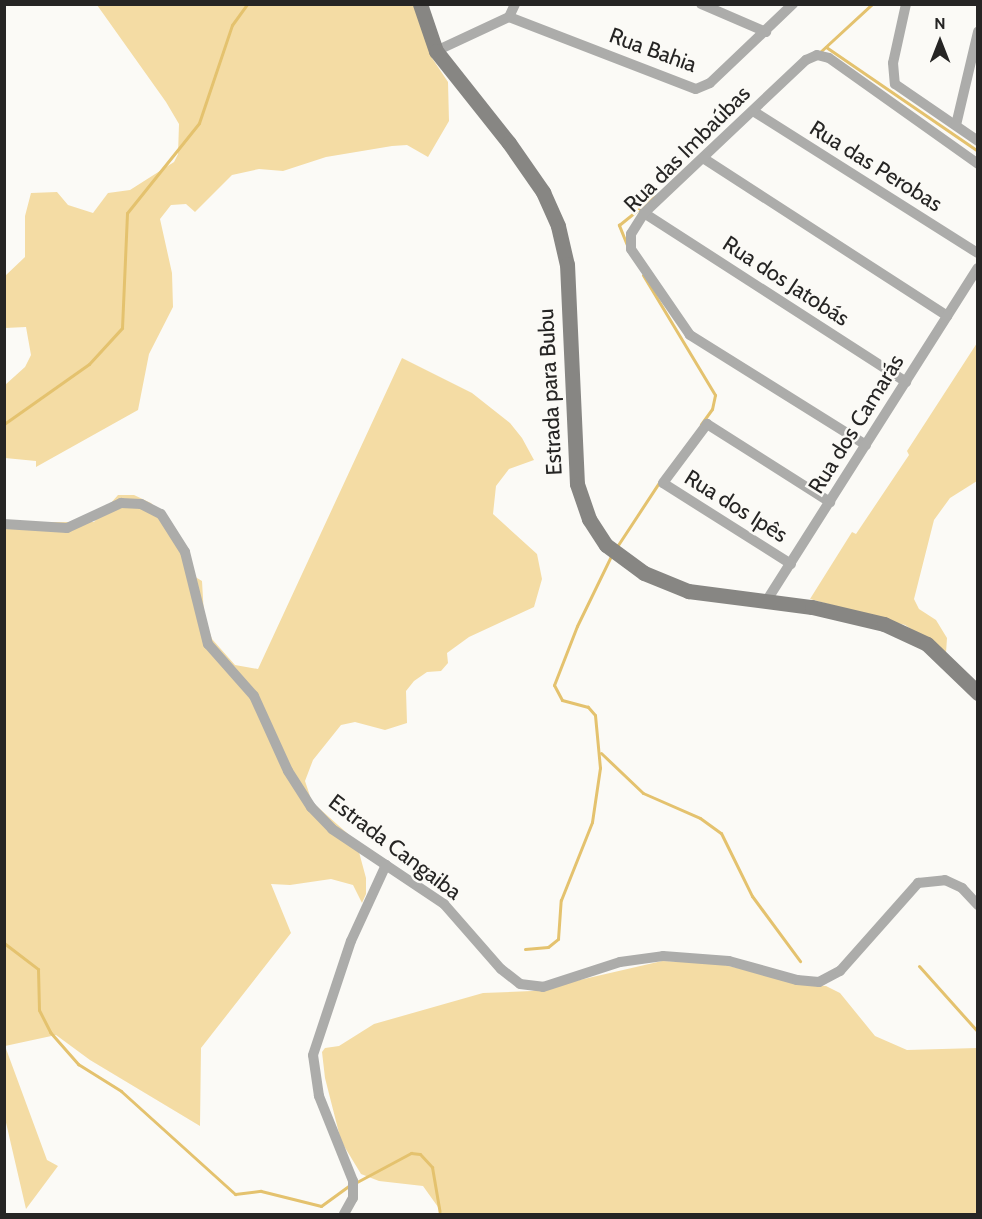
<!DOCTYPE html>
<meta charset="utf-8">
<style>
body{margin:0}
#map{position:relative;width:982px;height:1219px;overflow:hidden;background:#fbfaf6;font-family:Cabin,sans-serif}
div>[style]{position:absolute}
[style*='--x']{left:calc(var(--x)*1px);top:calc(var(--y)*1px);width:calc(var(--w)*1px);rotate:calc(var(--a)*1deg)}
.green>*{inset:0;background:#f4dca4}
.stream>*{height:3px;margin:-1.5px;padding:0 1.5px;transform-origin:1.5px;border-radius:1.5px;background:#e4c26e}
.street>*{height:10px;margin:-5px;padding:0 5px;transform-origin:5px;border-radius:5px;background:#acacaa}
.secondary>*{height:15px;margin:-7.5px;padding:0 7.5px;transform-origin:7.5px;border-radius:7.5px;background:#878683}
span{translate:-50% -50%;white-space:nowrap;text-align:center;line-height:1.15;-webkit-text-stroke:5px #fbfaf6;paint-order:stroke}
.street-label{font-size:22px;color:#262524}
.frame{position:absolute;inset:0;border:6px solid #262524;pointer-events:none}
.north{position:absolute;left:910px;top:12px;width:60px;height:60px;-webkit-text-stroke:4px #fbfaf6;paint-order:stroke;rotate:0deg;font-size:16px;font-weight:700;line-height:24px;text-align:center;color:#262524}
.north::after{content:'';display:block;margin:auto;width:21px;height:27px;background:#262524;clip-path:polygon(50% 0,100% 100%,50% 72%,0 100%)}
</style>
<div id="map">
<div class="green">
<i style="clip-path:polygon(97px 5px,418px 5px,432px 58px,448px 82px,449px 121px,428px 157px,407px 145px,392px 146px,326px 157px,283px 171px,259px 169px,232px 175px,195px 212px,186px 204px,171px 205px,160px 219px,172px 273px,173px 307px,149px 354px,138px 410px,36px 467px,36px 461px,5px 458px,5px 385px,25px 367px,31px 355px,26px 327px,5px 328px,5px 276px,25px 257px,25px 216px,31px 193px,57px 192px,68px 205px,93px 213px,108px 193px,130px 190px,174px 162px,178px 154px,179px 124px,166px 102px)"></i>
<i style="clip-path:polygon(977px 343px,977px 481px,950px 498px,934px 520px,914px 599px,919px 609px,936px 620px,947px 638px,946px 653px,905px 625px,810px 599px,852px 532px,856px 534px,909px 455px,907px 451px)"></i>
<i style="clip-path:polygon(402px 358px,472px 393px,510px 423px,522px 438px,534px 460px,509px 469px,496px 486px,493px 514px,537px 554px,542px 579px,534px 607px,469px 637px,447px 653px,448px 663px,441px 671px,427px 672px,414px 681px,406px 691px,407px 723px,385px 730px,355px 722px,341px 725px,313px 760px,305px 781px,312px 802px,356px 841px,366px 878px,366px 894px,362px 903px,353px 885px,331px 879px,290px 885px,271px 884px,291px 933px,201px 1048px,200px 1126px,90px 1060px,56px 1035px,5px 1046px,47px 1160px,58px 1166px,26px 1209px,4px 1114px,4px 522px,94px 522px,118px 495px,134px 495px,151px 503px,166px 519px,192px 575px,202px 581px,204px 616px,212px 639px,235px 665px,258px 669px)"></i>
<i style="clip-path:polygon(662px 961px,716px 963px,809px 985px,826px 986px,840px 993px,875px 1036px,907px 1050px,977px 1048px,977px 1214px,443px 1214px,423px 1186px,379px 1181px,361px 1174px,341px 1141px,325px 1078px,322px 1052px,325px 1048px,339px 1046px,374px 1024px,483px 993px,532px 991px)"></i>
</div>
<div class="stream">
<i style="--x:826;--y:47;--w:184;--a:34.4"></i>
<i style="--x:820;--y:52;--w:71;--a:-42.7"></i>
<i style="--x:627;--y:245;--w:22;--a:-112"></i>
<i style="--x:619;--y:225;--w:46;--a:-38.9"></i>
<i style="--x:643;--y:275;--w:140;--a:59"></i>
<i style="--x:715;--y:395;--w:14;--a:102"></i>
<i style="--x:712;--y:409;--w:19;--a:126"></i>
<i style="--x:4;--y:424;--w:104;--a:-35.2"></i>
<i style="--x:89;--y:364;--w:49;--a:-47.5"></i>
<i style="--x:122;--y:328;--w:115;--a:-87.5"></i>
<i style="--x:127;--y:213;--w:115;--a:-51.3"></i>
<i style="--x:199;--y:123;--w:103;--a:-71.4"></i>
<i style="--x:232;--y:25;--w:26;--a:-54"></i>
<i style="--x:616;--y:548;--w:80;--a:-56.7"></i>
<i style="--x:601;--y:753;--w:58;--a:43.6"></i>
<i style="--x:643;--y:793;--w:62;--a:23.7"></i>
<i style="--x:700;--y:818;--w:26;--a:36"></i>
<i style="--x:721;--y:833;--w:70;--a:63.8"></i>
<i style="--x:752;--y:896;--w:81;--a:53.6"></i>
<i style="--x:4;--y:943;--w:43;--a:37.4"></i>
<i style="--x:38;--y:969;--w:41;--a:88.6"></i>
<i style="--x:39;--y:1010;--w:25;--a:63"></i>
<i style="--x:50;--y:1032;--w:43;--a:48.8"></i>
<i style="--x:78;--y:1064;--w:51;--a:32.1"></i>
<i style="--x:121;--y:1091;--w:154;--a:42.1"></i>
<i style="--x:235;--y:1194;--w:26;--a:-7"></i>
<i style="--x:261;--y:1191;--w:62;--a:14"></i>
<i style="--x:321;--y:1206;--w:34;--a:-36"></i>
<i style="--x:525;--y:949;--w:23;--a:-5"></i>
<i style="--x:548;--y:947;--w:13;--a:-39"></i>
<i style="--x:558;--y:939;--w:39;--a:-86"></i>
<i style="--x:561;--y:900;--w:84;--a:-68.3"></i>
<i style="--x:592;--y:822;--w:55;--a:-81.6"></i>
<i style="--x:600;--y:768;--w:53;--a:-95.4"></i>
<i style="--x:595;--y:715;--w:11;--a:-131"></i>
<i style="--x:588;--y:707;--w:27;--a:-165"></i>
<i style="--x:562;--y:700;--w:17;--a:-118"></i>
<i style="--x:554;--y:685;--w:63;--a:-68.7"></i>
<i style="--x:577;--y:626;--w:78;--a:-64.1"></i>
<i style="--x:919;--y:966;--w:89;--a:48.2"></i>
<i style="--x:355;--y:1183;--w:64;--a:-28.2"></i>
<i style="--x:411;--y:1153;--w:9;--a:6"></i>
<i style="--x:420;--y:1154;--w:18;--a:47"></i>
<i style="--x:432;--y:1167;--w:48;--a:80.3"></i>
</div>
<div class="street">
<i style="--x:701;--y:4;--w:71;--a:23.3"></i>
<i style="--x:906;--y:4;--w:60;--a:102.4"></i>
<i style="--x:893;--y:63;--w:21;--a:85"></i>
<i style="--x:895;--y:84;--w:101;--a:34.5"></i>
<i style="--x:509;--y:17;--w:200;--a:21.1"></i>
<i style="--x:696;--y:89;--w:15;--a:-23"></i>
<i style="--x:710;--y:83;--w:115;--a:-43.6"></i>
<i style="--x:436;--y:51;--w:81;--a:-25"></i>
<i style="--x:509;--y:17;--w:14;--a:-65"></i>
<i style="--x:753;--y:111;--w:266;--a:32.3"></i>
<i style="--x:956;--y:125;--w:96;--a:-76.7"></i>
<i style="--x:703;--y:158;--w:291;--a:32.9"></i>
<i style="--x:644;--y:213;--w:312;--a:32.8"></i>
<i style="--x:866;--y:445;--w:208;--a:-148"></i>
<i style="--x:690;--y:335;--w:104;--a:-124.5"></i>
<i style="--x:631;--y:249;--w:15;--a:-90"></i>
<i style="--x:631;--y:234;--w:25;--a:-58"></i>
<i style="--x:644;--y:213;--w:223;--a:-43.4"></i>
<i style="--x:806;--y:60;--w:12;--a:-24"></i>
<i style="--x:817;--y:55;--w:12;--a:14"></i>
<i style="--x:829;--y:58;--w:183;--a:35.4"></i>
<i style="--x:4;--y:524;--w:63;--a:3.6"></i>
<i style="--x:67;--y:528;--w:60;--a:-24.8"></i>
<i style="--x:121;--y:503;--w:20;--a:3"></i>
<i style="--x:141;--y:504;--w:22;--a:27"></i>
<i style="--x:161;--y:514;--w:45;--a:57.7"></i>
<i style="--x:185;--y:552;--w:95;--a:76"></i>
<i style="--x:208;--y:644;--w:69;--a:48.5"></i>
<i style="--x:254;--y:696;--w:82;--a:65.6"></i>
<i style="--x:288;--y:771;--w:43;--a:57.4"></i>
<i style="--x:311;--y:807;--w:30;--a:46"></i>
<i style="--x:332;--y:829;--w:135;--a:33.8"></i>
<i style="--x:444;--y:904;--w:86;--a:48.8"></i>
<i style="--x:501;--y:969;--w:24;--a:38"></i>
<i style="--x:520;--y:984;--w:23;--a:7"></i>
<i style="--x:543;--y:987;--w:81;--a:-18"></i>
<i style="--x:620;--y:962;--w:43;--a:-7.9"></i>
<i style="--x:663;--y:956;--w:66;--a:4.3"></i>
<i style="--x:729;--y:961;--w:71;--a:15.6"></i>
<i style="--x:797;--y:980;--w:22;--a:5"></i>
<i style="--x:819;--y:982;--w:24;--a:-28"></i>
<i style="--x:840;--y:971;--w:118;--a:-48.4"></i>
<i style="--x:918;--y:883;--w:27;--a:-6"></i>
<i style="--x:945;--y:880;--w:19;--a:25"></i>
<i style="--x:962;--y:888;--w:23;--a:47"></i>
<i style="--x:791;--y:564;--w:151;--a:-147.7"></i>
<i style="--x:663;--y:483;--w:74;--a:-53.3"></i>
<i style="--x:707;--y:424;--w:146;--a:32.4"></i>
<i style="--x:767;--y:600;--w:393;--a:-57.6"></i>
<i style="--x:344;--y:1214;--w:18;--a:-61"></i>
<i style="--x:353;--y:1198;--w:17;--a:-90"></i>
<i style="--x:353;--y:1181;--w:92;--a:-111.8"></i>
<i style="--x:319;--y:1096;--w:41;--a:-98.3"></i>
<i style="--x:313;--y:1055;--w:120;--a:-71.6"></i>
<i style="--x:351;--y:941;--w:84;--a:-65.3"></i>
</div>
<div class="secondary">
<i style="--x:420;--y:4;--w:50;--a:71.2"></i>
<i style="--x:436;--y:51;--w:117;--a:51.6"></i>
<i style="--x:509;--y:143;--w:60;--a:55.2"></i>
<i style="--x:543;--y:192;--w:37;--a:66"></i>
<i style="--x:558;--y:226;--w:39;--a:77"></i>
<i style="--x:567;--y:264;--w:220;--a:87.4"></i>
<i style="--x:577;--y:484;--w:37;--a:71"></i>
<i style="--x:589;--y:519;--w:31;--a:57"></i>
<i style="--x:606;--y:545;--w:47;--a:36.4"></i>
<i style="--x:644;--y:573;--w:48;--a:22.2"></i>
<i style="--x:688;--y:591;--w:125;--a:7.4"></i>
<i style="--x:812;--y:607;--w:74;--a:13.3"></i>
<i style="--x:884;--y:624;--w:47;--a:24.9"></i>
<i style="--x:927;--y:644;--w:71;--a:43.9"></i>
</div>
<div class="street-label">
<span style="left:653px;top:50px;rotate:20deg">Rua Bahia</span>
<span style="left:687px;top:149px;rotate:-45deg">Rua das Imbaúbas</span>
<span style="left:876px;top:166px;rotate:32deg">Rua das Perobas</span>
<span style="left:786px;top:281px;rotate:33deg">Rua dos Jatobás</span>
<span style="left:550px;top:392px;rotate:-93deg">Estrada para Bubu</span>
<span style="left:856px;top:424px;rotate:-58deg">Rua dos Camarás</span>
<span style="left:736px;top:506px;rotate:32deg">Rua dos Ipês</span>
<span style="left:395px;top:847px;rotate:37deg">Estrada Cangaiba</span>
</div>
<div class="frame"></div>
<div class="north">N</div>
</div>
